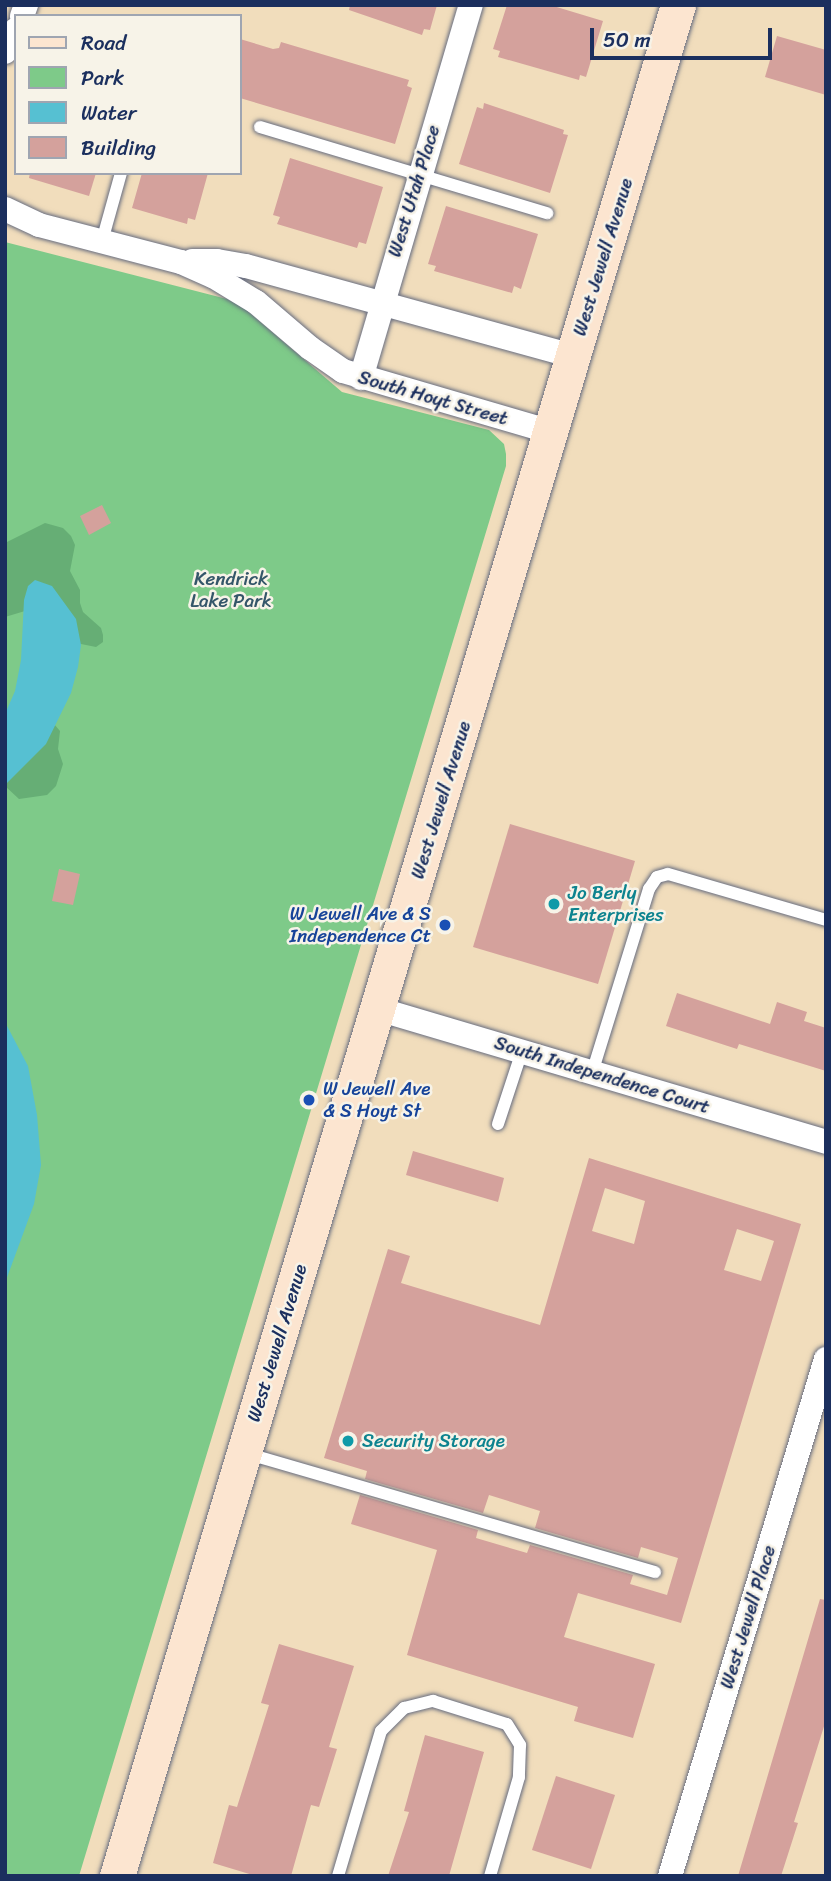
<!DOCTYPE html>
<style>
body{margin:0}
#map{position:relative;width:831px;height:1881px;overflow:hidden;background:#f1ddbc;font-family:Sriracha,sans-serif}
div>[style]{position:absolute}
[style*='--x']{left:calc(var(--x)*1px);top:calc(var(--y)*1px);width:calc(var(--w)*1px);rotate:calc(var(--a)*1deg)}
.green>*{inset:0;background:#7eca89}
.forest>*{inset:0;background:#66ae75}
.water>*{inset:0;background:#56c0d2}
.building>*{inset:0;background:#d4a19c}
.roads{filter:drop-shadow(0 0 2px #666c7f) drop-shadow(0 0 2px #666c7f)}
.service>*{height:12px;margin:-6px;padding:0 6px;transform-origin:6px;border-radius:6px;background:#fff}
.minor>*{height:24px;margin:-12px;padding:0 12px;transform-origin:12px;border-radius:12px;background:#fff}
.secondary>*{height:35px;margin:-17.5px;padding:0 17.5px;transform-origin:17.5px;border-radius:17.5px;background:#fce5d0}
.dots>*{width:19px;height:19px;translate:-50% -50%;box-sizing:border-box;border:4px solid #f7f3e8;border-radius:50%}
span{translate:-50% -50%;white-space:nowrap;text-align:center;line-height:1.15;-webkit-text-stroke:5px #f7f3e8;paint-order:stroke}
.street-label{font-size:19px;color:#1b2f5e}
.park-label{font-size:19px;color:#345669}
.culture-label{font-size:19px;color:#0d838f}
.left{translate:0 -50%;text-align:left}
.transit-label{font-size:19px;color:#164399}
.right{translate:-100% -50%;text-align:right}
.frame{position:absolute;inset:0;border:7px solid #1b2f5e;pointer-events:none}
.legend{position:absolute;left:14px;top:14px;width:228px;height:161px;box-sizing:border-box;background:#f7f3e8;border:2px solid #9fa5b1;margin:0;padding:9px 12px;list-style:none;font-size:21px;color:#1b2f5e}
.legend li{display:flex;align-items:center;gap:14px;height:35px}
.legend b{width:35px;border:2px solid #9fa5b1}
.scale{position:absolute;left:590px;top:28px;width:182px;height:32px;box-sizing:border-box;border:4px solid #1b2f5e;border-top:0;padding-left:9px;font-size:21px;line-height:24px;white-space:nowrap;color:#1b2f5e;-webkit-text-stroke:5px #f7f3e8;paint-order:stroke}
</style>
<div id="map">
<div class="green">
<i style="clip-path:polygon(5px 242px,227px 299px,244px 308px,342px 392px,489px 430px,504px 444px,506px 454px,506px 466px,79px 1876px,5px 1876px)"></i>
</div>
<div class="forest">
<i style="clip-path:polygon(45px 523px,63px 528px,71px 536px,75px 545px,70px 571px,80px 590px,80px 603px,83px 612px,101px 628px,103px 635px,103px 642px,96px 647px,76px 643px,25px 611px,5px 617px,5px 543px)"></i>
<i style="clip-path:polygon(54px 724px,60px 731px,58px 749px,63px 764px,56px 786px,47px 795px,19px 799px,5px 786px,5px 763px)"></i>
</div>
<div class="water">
<i style="clip-path:polygon(35px 580px,52px 586px,76px 619px,81px 645px,78px 667px,71px 693px,46px 744px,5px 785px,5px 714px,15px 691px,21px 660px,24px 600px,28px 586px)"></i>
<i style="clip-path:polygon(5px 1022px,28px 1066px,37px 1115px,41px 1165px,34px 1204px,5px 1283px)"></i>
</div>
<div class="building">
<i style="clip-path:polygon(350px 5px,437px 5px,430px 30px,424px 29px,422px 35px,349px 10px)"></i>
<i style="clip-path:polygon(507px 5px,550px 5px,603px 21px,586px 77px,580px 75px,579px 80px,498px 57px,500px 51px,493px 49px)"></i>
<i style="clip-path:polygon(777px 36px,826px 50px,826px 95px,765px 77px)"></i>
<i style="clip-path:polygon(240px 39px,273px 49px,279px 48px,281px 42px,409px 80px,407px 86px,412px 88px,395px 144px,240px 98px)"></i>
<i style="clip-path:polygon(484px 103px,564px 130px,563px 134px,568px 135px,550px 193px,459px 164px,477px 107px,483px 109px)"></i>
<i style="clip-path:polygon(290px 158px,383px 187px,366px 244px,359px 242px,357px 248px,277px 224px,280px 217px,273px 215px)"></i>
<i style="clip-path:polygon(30px 173px,96px 173px,89px 196px,29px 178px)"></i>
<i style="clip-path:polygon(142px 173px,208px 173px,195px 220px,188px 218px,187px 224px,132px 208px)"></i>
<i style="clip-path:polygon(446px 206px,538px 234px,521px 289px,514px 286px,512px 293px,434px 271px,436px 266px,428px 264px)"></i>
<i style="clip-path:polygon(102px 505px,111px 523px,89px 535px,80px 516px)"></i>
<i style="clip-path:polygon(510px 824px,635px 861px,598px 984px,473px 947px)"></i>
<i style="clip-path:polygon(59px 869px,80px 874px,73px 905px,52px 901px)"></i>
<i style="clip-path:polygon(677px 993px,770px 1024px,777px 1002px,807px 1012px,804px 1021px,826px 1028px,826px 1071px,739px 1044px,737px 1049px,666px 1026px)"></i>
<i style="clip-path:polygon(413px 1151px,504px 1178px,498px 1202px,406px 1175px)"></i>
<i style="clip-path:polygon(evenodd,589px 1158px,801px 1224px,681px 1623px,578px 1593px,564px 1637px,655px 1664px,633px 1738px,574px 1721px,578px 1707px,407px 1655px,437px 1550px,351px 1524px,360px 1495px,478px 1530px,476px 1538px,527px 1553px,530px 1545px,633px 1575px,630px 1584px,667px 1595px,678px 1558px,641px 1547px,638px 1558px,535px 1528px,540px 1511px,489px 1495px,483px 1513px,365px 1479px,367px 1471px,324px 1458px,388px 1249px,410px 1256px,401px 1283px,540px 1325px,589px 1158px,605px 1188px,645px 1201px,634px 1244px,592px 1231px,605px 1188px,589px 1158px,737px 1229px,774px 1241px,761px 1281px,724px 1270px,737px 1229px)"></i>
<i style="clip-path:polygon(820px 1599px,826px 1600px,826px 1720px,794px 1822px,798px 1823px,781px 1876px,738px 1876px)"></i>
<i style="clip-path:polygon(279px 1644px,354px 1666px,329px 1747px,337px 1749px,319px 1807px,311px 1805px,291px 1876px,256px 1876px,213px 1863px,229px 1805px,237px 1807px,269px 1705px,261px 1703px)"></i>
<i style="clip-path:polygon(425px 1735px,484px 1752px,449px 1876px,388px 1876px,409px 1812px,404px 1811px)"></i>
<i style="clip-path:polygon(556px 1776px,615px 1795px,591px 1869px,532px 1850px)"></i>
</div>
<div class="roads">
<div class="service">
<i style="--x:260;--y:127;--w:300;--a:16.7"></i>
<i style="--x:102;--y:241;--w:71;--a:-74.4"></i>
<i style="--x:592;--y:1073;--w:193;--a:-72.8"></i>
<i style="--x:649;--y:889;--w:14;--a:-56"></i>
<i style="--x:657;--y:877;--w:11;--a:-15"></i>
<i style="--x:668;--y:874;--w:165;--a:16.2"></i>
<i style="--x:498;--y:1124;--w:77;--a:-71.8"></i>
<i style="--x:245;--y:1453;--w:427;--a:16.2"></i>
<i style="--x:338;--y:1876;--w:151;--a:-73.5"></i>
<i style="--x:381;--y:1731;--w:33;--a:-45"></i>
<i style="--x:404;--y:1708;--w:30;--a:-14"></i>
<i style="--x:433;--y:1701;--w:77;--a:17.3"></i>
<i style="--x:507;--y:1724;--w:25;--a:58"></i>
<i style="--x:520;--y:1745;--w:32;--a:92"></i>
<i style="--x:519;--y:1777;--w:103;--a:106.3"></i>
</div>
<div class="minor">
<i style="--x:22;--y:16;--w:12;--a:-70"></i>
<i style="--x:5;--y:52;--w:25;--a:-64"></i>
<i style="--x:5;--y:209;--w:38;--a:25"></i>
<i style="--x:39;--y:225;--w:147;--a:14.6"></i>
<i style="--x:181;--y:262;--w:35;--a:24"></i>
<i style="--x:213;--y:276;--w:50;--a:31.2"></i>
<i style="--x:256;--y:302;--w:71;--a:40.4"></i>
<i style="--x:310;--y:348;--w:40;--a:34.9"></i>
<i style="--x:343;--y:371;--w:218;--a:16.3"></i>
<i style="--x:192;--y:261;--w:25;--a:0"></i>
<i style="--x:217;--y:261;--w:29;--a:10"></i>
<i style="--x:246;--y:266;--w:339;--a:15.4"></i>
<i style="--x:361;--y:378;--w:389;--a:-73.6"></i>
<i style="--x:378;--y:1009;--w:467;--a:16.5"></i>
<i style="--x:670;--y:1876;--w:540;--a:-73.21"></i>
</div>
<div class="secondary">
<i style="--x:117;--y:1876;--w:1953;--a:-73.31"></i>
</div>
</div>
<div class="dots">
<i style="left:554px;top:904px;background:#0f9aa8"></i>
<i style="left:445px;top:925px;background:#1a4fb4"></i>
<i style="left:309px;top:1100px;background:#1a4fb4"></i>
<i style="left:348px;top:1441px;background:#0f9aa8"></i>
</div>
<div class="street-label">
<span style="left:414px;top:191px;rotate:-73deg">West Utah Place</span>
<span style="left:603px;top:257px;rotate:-73deg">West Jewell Avenue</span>
<span style="left:433px;top:398px;rotate:16deg">South Hoyt Street</span>
<span style="left:441px;top:800px;rotate:-73deg">West Jewell Avenue</span>
<span style="left:602px;top:1075px;rotate:17deg">South Independence Court</span>
<span style="left:277px;top:1343px;rotate:-73deg">West Jewell Avenue</span>
<span style="left:748px;top:1617px;rotate:-73deg">West Jewell Place</span>
</div>
<div class="park-label">
<span style="left:231px;top:590px">Kendrick<br>Lake Park</span>
</div>
<div class="culture-label">
<span class="left" style="left:568px;top:904px">Jo Berly<br>Enterprises</span>
<span class="left" style="left:362px;top:1441px">Security Storage</span>
</div>
<div class="transit-label">
<span class="right" style="left:431px;top:925px">W Jewell Ave &amp; S<br>Independence Ct</span>
<span class="left" style="left:323px;top:1100px">W Jewell Ave<br>&amp; S Hoyt St</span>
</div>
<div class="frame"></div>
<ul class="legend">
<li><b style="height:9px;background:#fce5d0"></b>Road</li>
<li><b style="height:19px;background:#7eca89"></b>Park</li>
<li><b style="height:19px;background:#56c0d2"></b>Water</li>
<li><b style="height:19px;background:#d4a19c"></b>Building</li>
</ul>
<div class="scale">50 m</div>
</div>
